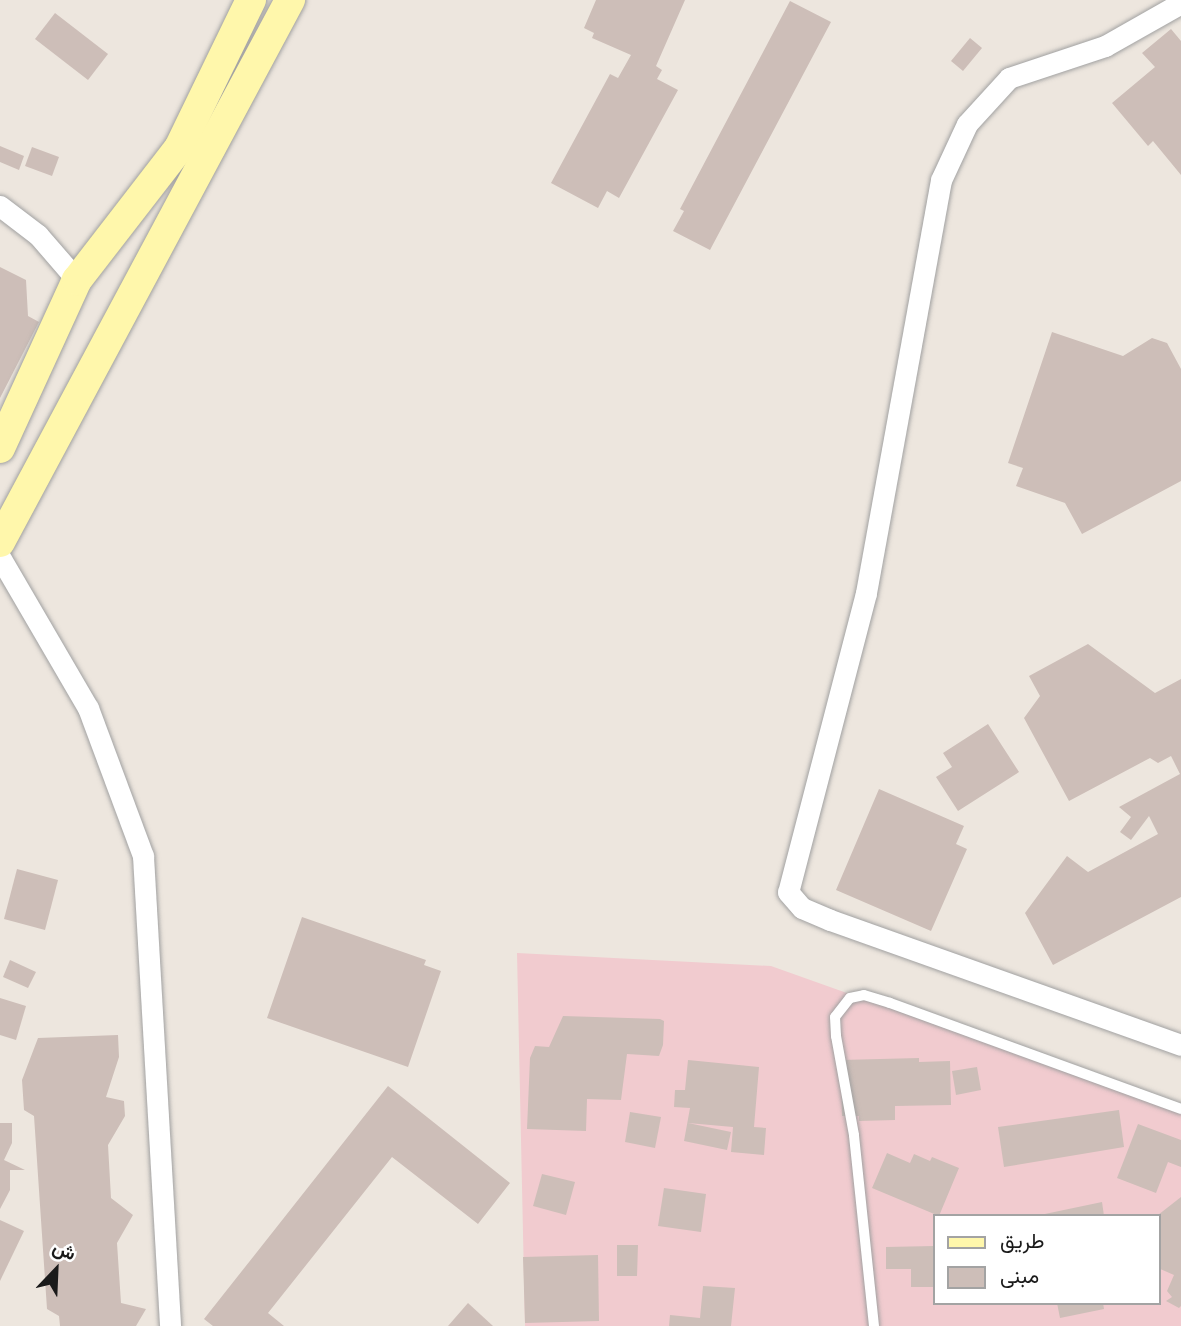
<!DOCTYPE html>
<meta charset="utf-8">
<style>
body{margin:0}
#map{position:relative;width:1181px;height:1326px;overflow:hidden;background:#ede6de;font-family:Montserrat,Vazirmatn,sans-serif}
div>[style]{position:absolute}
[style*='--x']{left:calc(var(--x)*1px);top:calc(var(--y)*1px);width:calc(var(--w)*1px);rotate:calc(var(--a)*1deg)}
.commercial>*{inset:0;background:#f1cbcf}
.building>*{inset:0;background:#cdbeb8}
.roads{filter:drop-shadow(0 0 2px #a1a1a1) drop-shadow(0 0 2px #a1a1a1)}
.lane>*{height:10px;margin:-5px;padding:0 5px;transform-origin:5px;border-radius:5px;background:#fff}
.street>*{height:21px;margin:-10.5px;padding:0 10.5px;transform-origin:10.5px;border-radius:10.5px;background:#fff}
.secondary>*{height:30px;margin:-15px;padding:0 15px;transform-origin:15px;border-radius:15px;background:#fff7ab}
span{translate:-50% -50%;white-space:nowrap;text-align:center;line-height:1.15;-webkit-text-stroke:5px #fff;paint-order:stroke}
.legend{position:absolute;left:933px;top:1214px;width:228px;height:91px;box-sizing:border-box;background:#fff;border:2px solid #a3a3a3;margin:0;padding:9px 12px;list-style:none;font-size:21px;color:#1a1a1a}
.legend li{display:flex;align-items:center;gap:14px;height:35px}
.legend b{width:35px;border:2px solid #a3a3a3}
.north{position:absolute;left:21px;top:1235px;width:70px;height:70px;-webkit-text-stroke:5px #fff;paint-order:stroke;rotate:23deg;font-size:19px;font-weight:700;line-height:28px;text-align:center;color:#1a1a1a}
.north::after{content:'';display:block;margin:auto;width:24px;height:32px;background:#1a1a1a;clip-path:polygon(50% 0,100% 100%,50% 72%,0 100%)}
</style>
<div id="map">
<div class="commercial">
<i style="clip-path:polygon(evenodd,517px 953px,771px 966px,1181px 1112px,1181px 1326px,525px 1326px,517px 953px,934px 1216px,1158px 1216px,1158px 1303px,934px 1303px,934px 1216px)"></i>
</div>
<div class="building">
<i style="clip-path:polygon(596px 0,685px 0,656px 66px,662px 70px,657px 79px,678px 90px,619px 198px,607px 191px,598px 208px,551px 183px,610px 74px,618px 78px,631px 55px,592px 38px,594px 33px,584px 28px)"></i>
<i style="clip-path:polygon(790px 1px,831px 22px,710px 250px,673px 231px,684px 211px,680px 209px)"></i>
<i style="clip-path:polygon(55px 13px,108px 54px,88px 80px,35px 39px)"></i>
<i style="clip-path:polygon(1171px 29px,1181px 41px,1181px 175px,1153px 141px,1148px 146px,1112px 103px,1155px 67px,1142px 53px)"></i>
<i style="clip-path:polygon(970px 38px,982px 48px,963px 71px,951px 61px)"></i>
<i style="clip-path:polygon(0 146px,24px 156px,19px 170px,0 162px)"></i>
<i style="clip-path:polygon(32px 147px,59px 157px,52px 176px,25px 166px)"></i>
<i style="clip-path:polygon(0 267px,26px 280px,28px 316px,39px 322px,0 398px)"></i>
<i style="clip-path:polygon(1052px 332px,1123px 356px,1152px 338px,1167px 343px,1181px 369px,1181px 481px,1082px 534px,1065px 503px,1016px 486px,1023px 468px,1008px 463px)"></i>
<i style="clip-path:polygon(1088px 644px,1155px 693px,1181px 679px,1181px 897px,1053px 965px,1025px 913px,1067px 856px,1088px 872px,1158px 834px,1149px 816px,1131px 840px,1120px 832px,1131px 817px,1119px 807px,1180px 774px,1171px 756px,1158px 763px,1150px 758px,1069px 801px,1024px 718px,1040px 696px,1029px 676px)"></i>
<i style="clip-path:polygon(988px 724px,1019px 772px,958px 811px,936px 777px,952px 767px,943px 753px)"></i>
<i style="clip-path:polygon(879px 789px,964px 826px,956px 844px,967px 849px,931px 931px,836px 890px)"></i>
<i style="clip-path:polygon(17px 869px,58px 880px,45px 930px,4px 919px)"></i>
<i style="clip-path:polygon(302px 917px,426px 960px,424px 965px,441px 971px,408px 1067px,267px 1018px)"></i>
<i style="clip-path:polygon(10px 960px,36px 972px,28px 988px,3px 977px)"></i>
<i style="clip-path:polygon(0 998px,26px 1006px,16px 1040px,0 1035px)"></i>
<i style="clip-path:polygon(563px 1016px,660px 1019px,664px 1021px,663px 1045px,659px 1056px,627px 1054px,621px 1100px,587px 1099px,586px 1131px,527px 1129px,530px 1058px,535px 1046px,549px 1047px)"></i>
<i style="clip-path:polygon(118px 1035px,119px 1057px,106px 1097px,124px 1101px,125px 1116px,108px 1145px,111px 1198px,133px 1215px,117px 1243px,121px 1303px,146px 1309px,136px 1326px,60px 1326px,59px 1316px,47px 1309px,34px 1116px,24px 1110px,22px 1080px,38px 1038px)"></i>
<i style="clip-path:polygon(919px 1058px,919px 1062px,950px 1061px,951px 1105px,895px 1106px,895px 1120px,859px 1121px,859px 1116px,842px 1116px,841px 1060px)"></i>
<i style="clip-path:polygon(688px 1060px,759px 1067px,754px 1127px,766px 1128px,764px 1155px,731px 1152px,733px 1127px,688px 1123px,731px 1132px,727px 1150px,684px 1141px,690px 1108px,674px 1107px,675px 1090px,685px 1090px)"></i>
<i style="clip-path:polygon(977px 1067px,981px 1090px,956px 1095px,952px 1071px)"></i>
<i style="clip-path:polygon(388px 1086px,510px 1183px,478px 1224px,392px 1157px,268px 1313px,284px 1326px,213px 1326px,204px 1319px)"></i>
<i style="clip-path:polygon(1119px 1110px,1124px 1147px,1004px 1167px,998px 1127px)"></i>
<i style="clip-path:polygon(630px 1112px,661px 1117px,655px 1148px,625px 1142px)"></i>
<i style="clip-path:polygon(0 1123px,12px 1123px,12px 1143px,4px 1160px,25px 1170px,10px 1170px,10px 1190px,0 1209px)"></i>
<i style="clip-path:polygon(1138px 1124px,1181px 1140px,1181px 1167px,1168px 1162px,1156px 1193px,1117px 1178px)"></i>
<i style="clip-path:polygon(887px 1153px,910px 1163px,914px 1154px,930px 1161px,932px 1157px,959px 1168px,939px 1216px,872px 1188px)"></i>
<i style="clip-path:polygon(542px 1174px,575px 1182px,566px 1215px,533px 1206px)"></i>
<i style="clip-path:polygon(664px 1188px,706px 1194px,701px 1232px,658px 1226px)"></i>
<i style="clip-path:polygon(1181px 1197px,1181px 1306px,1179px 1308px,1166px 1301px,1172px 1297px,1167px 1291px,1174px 1275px,1158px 1268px,1158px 1215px)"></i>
<i style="clip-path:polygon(1102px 1202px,1104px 1216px,1040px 1216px,1040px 1215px)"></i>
<i style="clip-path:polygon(0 1220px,24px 1231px,0 1281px)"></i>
<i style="clip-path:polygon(617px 1245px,638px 1245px,637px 1276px,617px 1276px)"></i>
<i style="clip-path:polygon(934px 1246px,934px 1287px,911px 1287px,911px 1269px,886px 1269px,886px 1247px)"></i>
<i style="clip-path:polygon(598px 1255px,599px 1321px,525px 1323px,523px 1257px)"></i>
<i style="clip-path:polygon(703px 1286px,735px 1288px,731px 1326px,669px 1326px,670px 1315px,700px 1318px)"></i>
<i style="clip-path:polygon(468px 1303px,493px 1326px,448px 1326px)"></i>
<i style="clip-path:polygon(1057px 1303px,1103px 1303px,1104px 1309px,1060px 1318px)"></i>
</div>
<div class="roads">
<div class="lane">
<i style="--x:874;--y:1326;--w:192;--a:-96"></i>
<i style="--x:854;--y:1135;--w:101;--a:-100.3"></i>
<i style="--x:836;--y:1036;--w:19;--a:-93"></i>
<i style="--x:835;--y:1017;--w:24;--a:-52"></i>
<i style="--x:850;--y:998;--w:14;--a:-12"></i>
<i style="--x:864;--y:995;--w:27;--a:17"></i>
<i style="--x:890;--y:1003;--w:310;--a:20"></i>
</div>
<div class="street">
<i style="--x:1181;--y:3;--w:87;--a:150.5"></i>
<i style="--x:1105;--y:46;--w:101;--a:161.6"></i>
<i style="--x:1009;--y:78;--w:62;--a:132.4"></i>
<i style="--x:967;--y:124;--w:62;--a:114.9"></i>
<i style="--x:941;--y:180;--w:420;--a:100.3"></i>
<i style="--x:866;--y:593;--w:309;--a:104.6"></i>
<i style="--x:788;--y:892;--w:21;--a:49"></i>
<i style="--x:802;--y:908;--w:30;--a:23"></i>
<i style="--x:830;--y:920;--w:373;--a:19.6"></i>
<i style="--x:0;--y:206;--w:48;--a:37.3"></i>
<i style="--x:38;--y:235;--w:60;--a:49.1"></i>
<i style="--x:0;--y:557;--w:175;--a:59.8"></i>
<i style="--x:88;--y:708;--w:158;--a:69.6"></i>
<i style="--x:143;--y:856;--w:471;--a:86.7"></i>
</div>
<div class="secondary">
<i style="--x:0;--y:448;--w:185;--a:-65.4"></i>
<i style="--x:77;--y:280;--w:167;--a:-52.3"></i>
<i style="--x:179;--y:148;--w:165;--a:-64.1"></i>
<i style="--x:0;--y:542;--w:615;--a:-61.85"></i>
</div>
</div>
<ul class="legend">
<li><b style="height:9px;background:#fff7ab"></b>طريق</li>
<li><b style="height:19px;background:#cdbeb8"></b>مبنى</li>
</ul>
<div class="north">ش</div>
</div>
